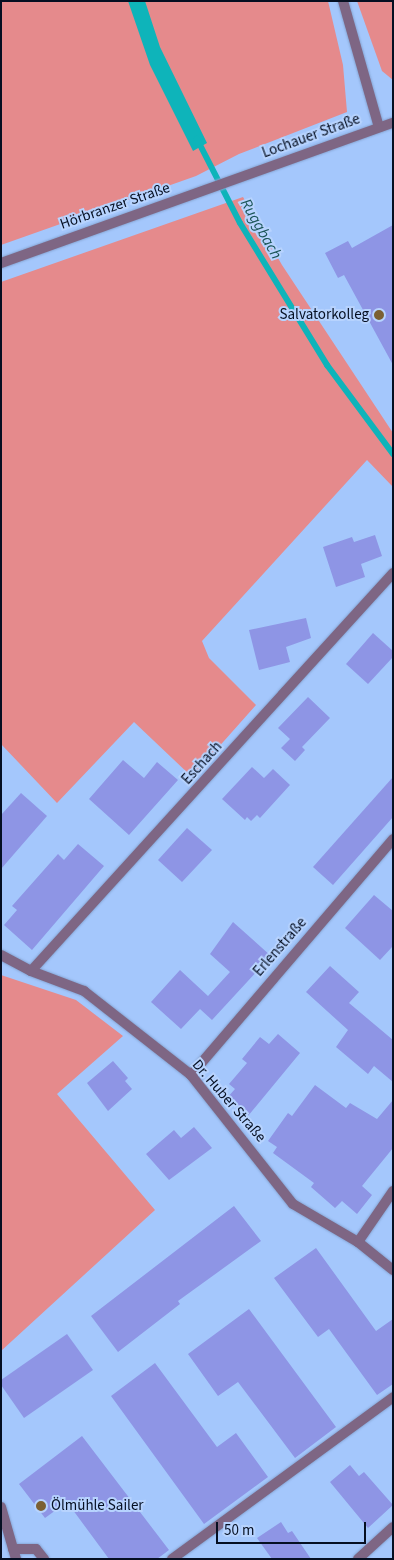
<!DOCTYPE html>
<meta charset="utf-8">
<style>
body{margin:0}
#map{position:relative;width:394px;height:1560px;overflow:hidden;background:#a4c7fc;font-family:"Source Sans 3",sans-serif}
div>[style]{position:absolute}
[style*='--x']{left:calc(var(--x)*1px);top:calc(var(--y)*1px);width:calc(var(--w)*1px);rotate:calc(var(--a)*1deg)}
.green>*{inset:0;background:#e58a8c}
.water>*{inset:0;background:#0eb4ba}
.stream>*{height:6px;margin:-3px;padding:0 3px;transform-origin:3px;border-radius:3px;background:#0eb4ba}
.building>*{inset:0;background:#8e95e5}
.roads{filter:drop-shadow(0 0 1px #87a6d5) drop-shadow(0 0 1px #87a6d5)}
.service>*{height:10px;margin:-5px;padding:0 5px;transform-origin:5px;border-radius:5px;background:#7e6684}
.minor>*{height:10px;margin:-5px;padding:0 5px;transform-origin:5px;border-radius:5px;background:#7e6684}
.tertiary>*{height:10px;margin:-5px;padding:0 5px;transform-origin:5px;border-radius:5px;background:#7e6684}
.dots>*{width:14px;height:14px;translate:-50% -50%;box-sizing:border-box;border:2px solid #b7d3fe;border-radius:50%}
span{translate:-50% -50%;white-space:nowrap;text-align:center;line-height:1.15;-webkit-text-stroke:4px #b7d3fe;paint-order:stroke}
.street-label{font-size:15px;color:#050f22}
.poi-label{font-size:15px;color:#050f22}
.right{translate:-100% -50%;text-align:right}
.left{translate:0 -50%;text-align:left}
.water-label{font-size:16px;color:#1b5557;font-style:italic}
.frame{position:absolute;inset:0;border:2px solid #050f22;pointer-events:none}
.scale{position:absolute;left:216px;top:1522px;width:150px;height:22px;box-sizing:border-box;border:2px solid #050f22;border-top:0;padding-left:6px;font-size:15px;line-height:18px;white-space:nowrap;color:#050f22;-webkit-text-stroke:4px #b7d3fe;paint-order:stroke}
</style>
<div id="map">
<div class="green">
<i style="clip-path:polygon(1px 1px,328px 1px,343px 65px,347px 112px,239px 154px,196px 176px,1px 245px)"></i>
<i style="clip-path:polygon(357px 1px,393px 1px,393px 80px,382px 71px)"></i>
<i style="clip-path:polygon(243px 197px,282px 265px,393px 433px,393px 487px,367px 460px,202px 641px,209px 658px,256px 705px,192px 777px,134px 722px,57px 803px,1px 744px,1px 282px)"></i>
<i style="clip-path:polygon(1px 975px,76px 1000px,123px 1036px,57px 1094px,155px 1210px,1px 1351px)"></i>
</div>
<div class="water">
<i style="clip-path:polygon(128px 1px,145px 1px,160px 47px,207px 143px,193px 151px,150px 65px)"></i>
</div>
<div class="stream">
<i style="--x:197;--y:139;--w:94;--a:62.9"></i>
<i style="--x:240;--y:223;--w:167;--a:58.5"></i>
<i style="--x:327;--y:365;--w:111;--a:53.4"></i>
</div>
<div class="building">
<i style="clip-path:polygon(393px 225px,393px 365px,344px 275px,338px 278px,325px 253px,348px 241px,352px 248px)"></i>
<i style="clip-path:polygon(375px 535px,382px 556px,361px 564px,365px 577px,336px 587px,323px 547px,352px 537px,354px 542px)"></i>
<i style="clip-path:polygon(306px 618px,311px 638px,286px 647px,290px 662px,259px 670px,249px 630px)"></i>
<i style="clip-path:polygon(373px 633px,393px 651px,393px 657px,368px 684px,346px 664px)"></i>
<i style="clip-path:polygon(308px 697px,330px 718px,302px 747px,305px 750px,295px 761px,281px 748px,290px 739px,278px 728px)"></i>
<i style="clip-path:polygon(123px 760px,144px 778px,157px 762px,178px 780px,129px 835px,89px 799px)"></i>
<i style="clip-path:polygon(252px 767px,264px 778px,273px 769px,290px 785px,260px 818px,257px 815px,251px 821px,247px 817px,245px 820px,222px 799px)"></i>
<i style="clip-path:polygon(393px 777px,393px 817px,333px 885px,313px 867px)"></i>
<i style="clip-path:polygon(21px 793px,47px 816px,1px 869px,1px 815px)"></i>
<i style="clip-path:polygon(187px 828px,212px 850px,182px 882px,158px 860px)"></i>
<i style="clip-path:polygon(78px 844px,104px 866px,32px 950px,4px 925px,17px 910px,12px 906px,58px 854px,64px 860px)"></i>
<i style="clip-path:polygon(374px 895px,393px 911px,393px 946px,380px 960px,345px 928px)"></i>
<i style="clip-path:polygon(233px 922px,271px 956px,212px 1020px,200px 1009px,181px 1029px,151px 1002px,180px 970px,208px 996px,230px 972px,210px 954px)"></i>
<i style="clip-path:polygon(330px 966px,359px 992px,349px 1003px,393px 1040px,393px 1082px,374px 1066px,368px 1074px,336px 1047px,348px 1030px,306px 992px)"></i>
<i style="clip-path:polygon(278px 1034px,300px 1053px,248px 1116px,227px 1098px,235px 1089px,229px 1084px,247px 1063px,242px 1059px,260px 1037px,269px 1044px)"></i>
<i style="clip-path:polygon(113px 1061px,128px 1078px,125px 1081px,132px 1089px,108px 1111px,87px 1083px)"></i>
<i style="clip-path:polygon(315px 1085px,346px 1108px,350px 1103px,377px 1119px,393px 1100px,393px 1148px,362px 1186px,372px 1195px,357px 1214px,342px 1201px,335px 1208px,311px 1187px,314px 1183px,273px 1153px,277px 1147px,268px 1141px,288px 1113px,292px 1116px)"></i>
<i style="clip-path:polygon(194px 1127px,212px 1148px,169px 1180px,146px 1154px,174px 1130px,181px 1138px)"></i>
<i style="clip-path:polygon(234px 1206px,261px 1241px,178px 1301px,180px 1304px,118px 1352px,91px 1316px)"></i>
<i style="clip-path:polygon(316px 1248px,376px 1331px,393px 1319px,393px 1384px,377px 1395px,329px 1329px,318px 1337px,274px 1278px)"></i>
<i style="clip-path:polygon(249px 1309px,336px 1427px,295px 1458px,238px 1382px,218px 1396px,188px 1354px)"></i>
<i style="clip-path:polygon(67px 1334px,93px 1370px,24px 1418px,1px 1385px,1px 1380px)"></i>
<i style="clip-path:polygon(155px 1363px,217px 1447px,236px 1433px,268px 1477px,204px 1524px,111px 1396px)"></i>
<i style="clip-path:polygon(82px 1436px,169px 1550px,157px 1559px,109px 1559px,67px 1502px,45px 1518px,19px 1484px)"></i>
<i style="clip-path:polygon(350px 1465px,359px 1476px,364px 1472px,393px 1505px,368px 1528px,330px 1482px)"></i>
<i style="clip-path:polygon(281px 1522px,288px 1533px,292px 1531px,311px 1559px,272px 1559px,257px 1538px)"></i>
</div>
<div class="roads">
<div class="service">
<i style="--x:13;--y:1549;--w:23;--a:0"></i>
<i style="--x:36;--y:1549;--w:13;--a:51"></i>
<i style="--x:172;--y:1559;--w:274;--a:-36.2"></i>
</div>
<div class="minor">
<i style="--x:343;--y:1;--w:131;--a:74.1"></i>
<i style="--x:1;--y:955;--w:34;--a:28"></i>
<i style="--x:31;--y:971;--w:57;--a:20.7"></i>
<i style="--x:84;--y:991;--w:136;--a:38.1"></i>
<i style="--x:191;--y:1075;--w:164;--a:51.7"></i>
<i style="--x:293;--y:1204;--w:75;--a:30.3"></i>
<i style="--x:358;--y:1242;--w:45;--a:38.7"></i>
<i style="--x:31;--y:971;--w:538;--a:-47.71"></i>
<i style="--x:191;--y:1075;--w:311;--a:-49.4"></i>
<i style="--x:358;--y:1242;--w:62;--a:-55.5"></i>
<i style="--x:1;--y:1507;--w:54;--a:73.9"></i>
<i style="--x:358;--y:1559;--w:47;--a:-42.4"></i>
</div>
<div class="tertiary">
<i style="--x:1;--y:263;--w:416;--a:-19.7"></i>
</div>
</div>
<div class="dots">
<i style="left:379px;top:315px;background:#7b6032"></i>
<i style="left:41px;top:1506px;background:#7b6032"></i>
</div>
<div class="street-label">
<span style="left:311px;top:136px;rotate:-20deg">Lochauer Straße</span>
<span style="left:115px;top:206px;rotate:-19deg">Hörbranzer Straße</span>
<span style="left:202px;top:763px;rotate:-48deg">Eschach</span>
<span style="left:280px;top:947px;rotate:-49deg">Erlenstraße</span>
<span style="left:229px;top:1101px;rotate:49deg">Dr. Huber Straße</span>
</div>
<div class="poi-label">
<span class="right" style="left:369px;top:315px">Salvatorkolleg</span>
<span class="left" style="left:51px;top:1506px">Ölmühle Sailer</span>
</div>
<div class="water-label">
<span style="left:261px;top:229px;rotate:60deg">Ruggbach</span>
</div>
<div class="frame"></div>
<div class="scale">50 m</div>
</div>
